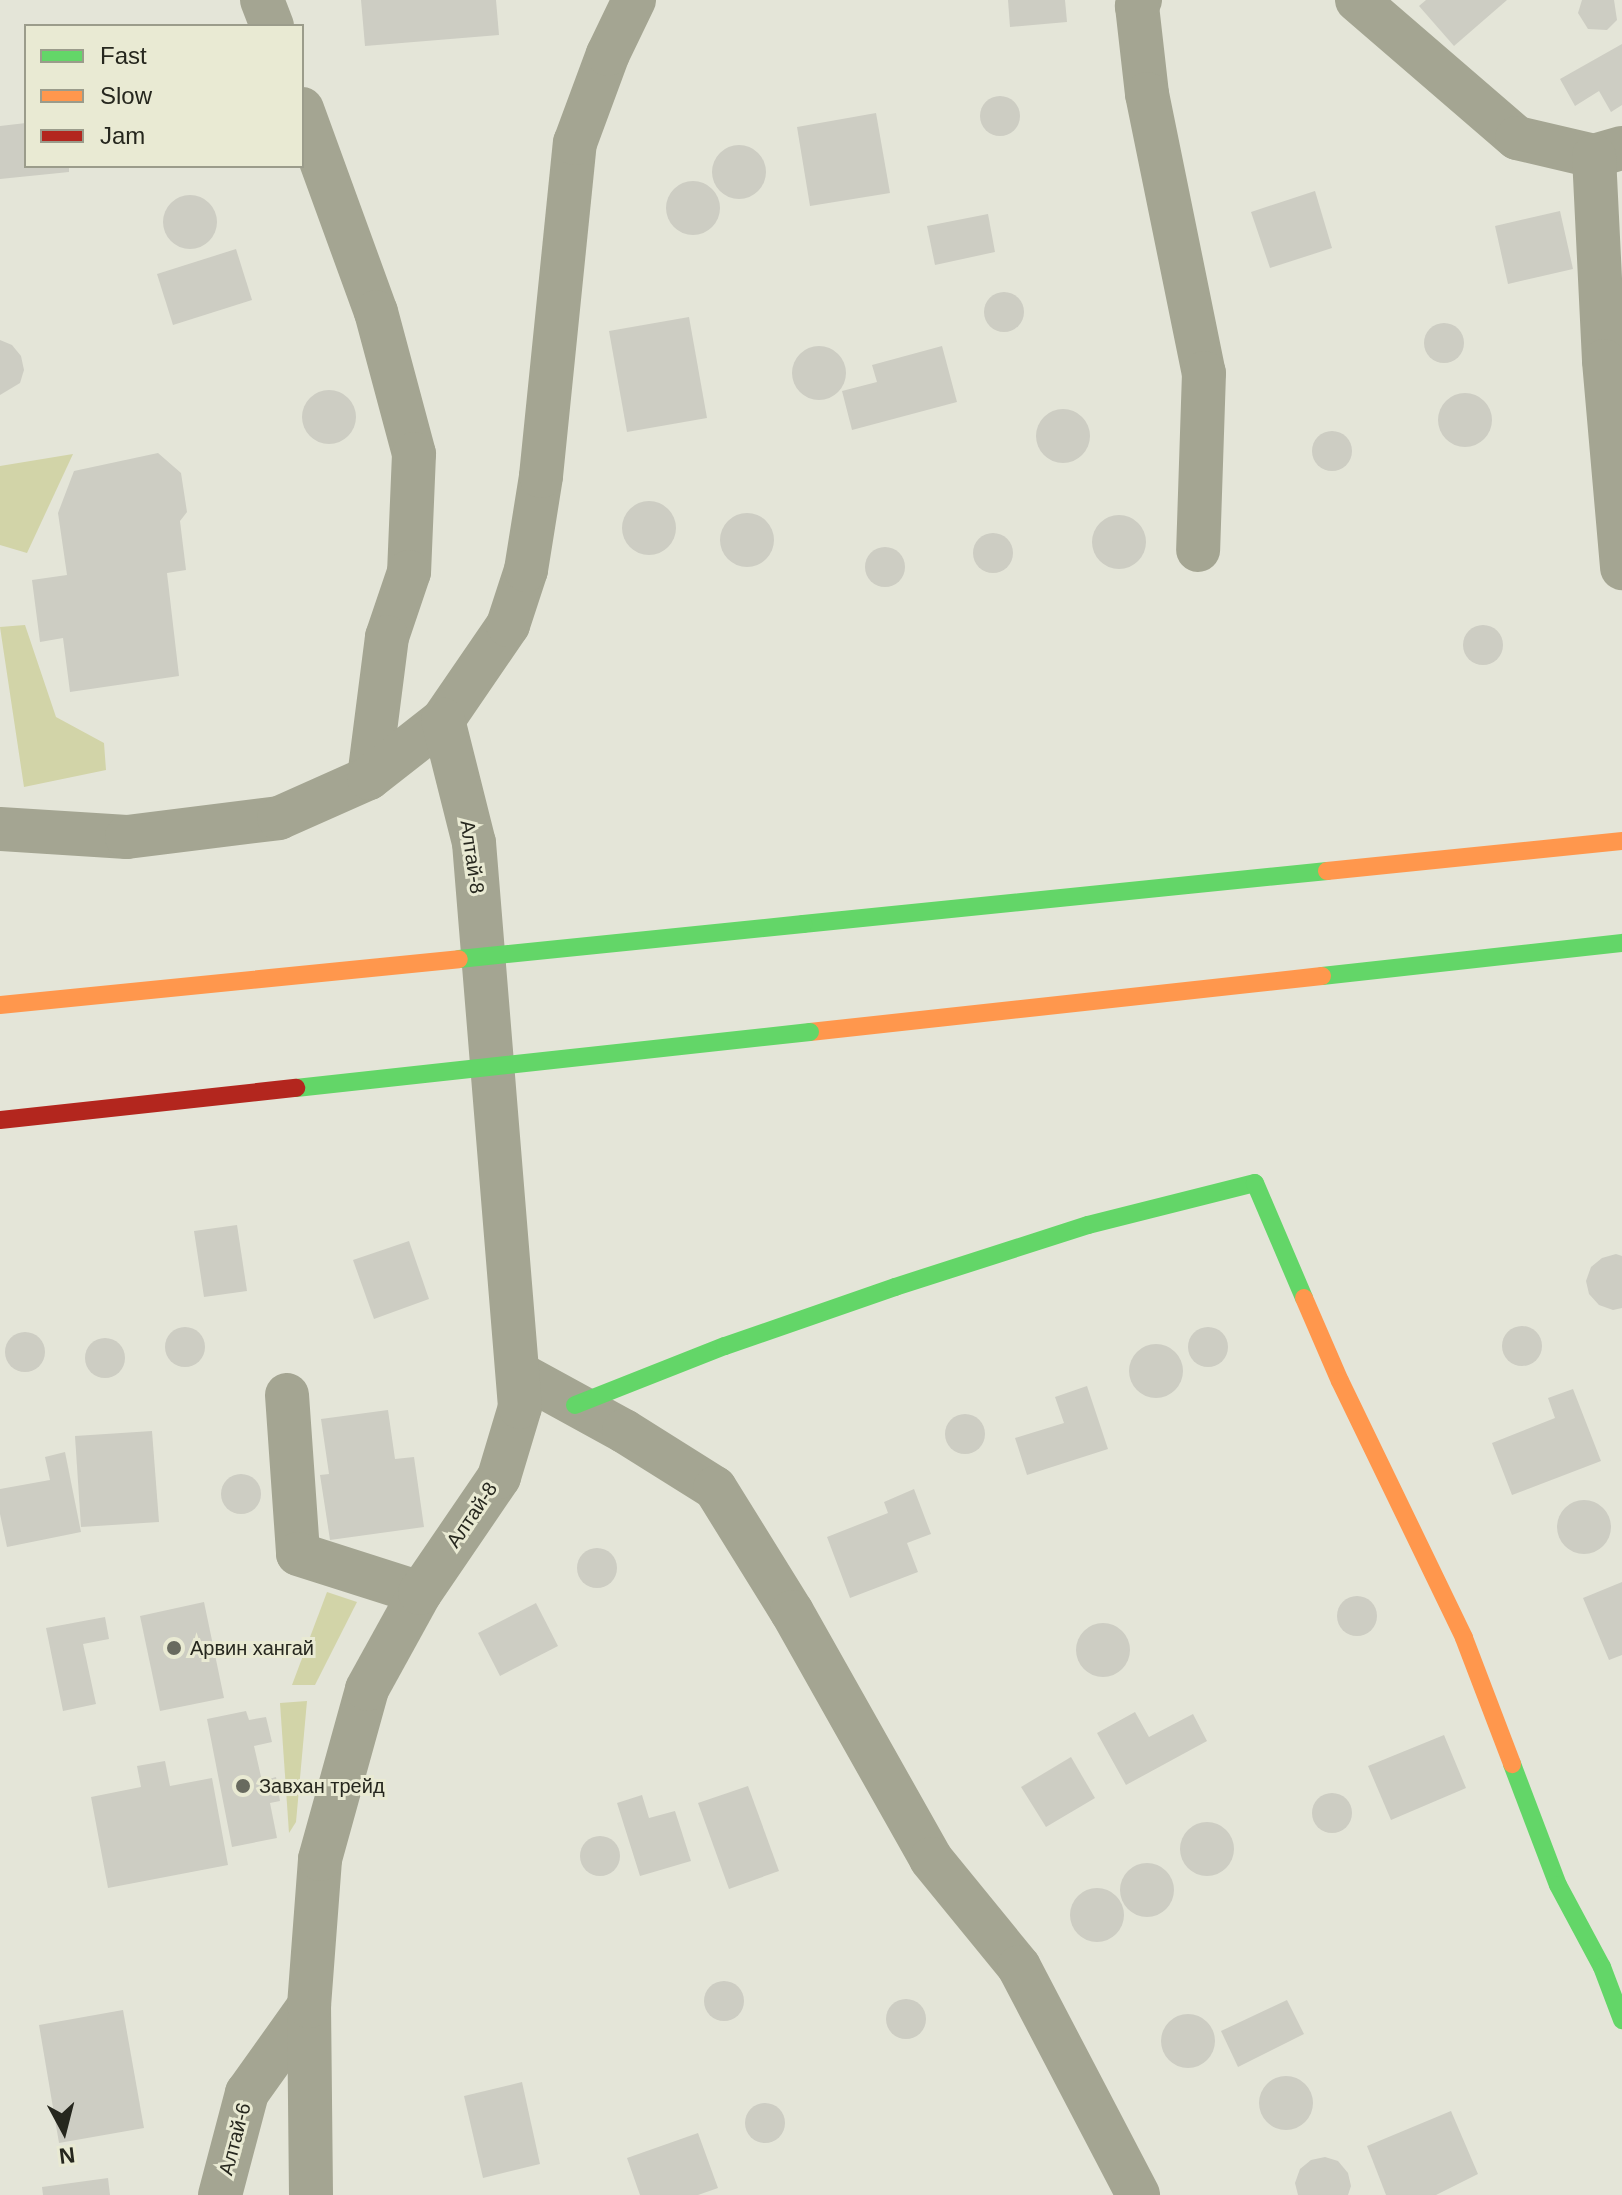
<!DOCTYPE html>
<meta charset="utf-8">
<style>
body{margin:0}
#map{position:relative;width:1622px;height:2195px;overflow:hidden;background:#e4e5d8;font-family:Arial,sans-serif}
div>[style]{position:absolute}
[style*='--x']{left:calc(var(--x)*1px);top:calc(var(--y)*1px);width:calc(var(--w)*1px);rotate:calc(var(--a)*1deg)}
.green>*{inset:0;background:#d2d4a8}
.building>*{inset:0;background:#cdcdc3}
.round{border-radius:50%}
.street>*{height:44px;margin:-22px;padding:0 22px;transform-origin:22px;border-radius:22px;background:#a4a592}
.fast>*{height:18px;margin:-9px;padding:0 9px;transform-origin:9px;border-radius:9px;background:#63d668}
.slow>*{height:18px;margin:-9px;padding:0 9px;transform-origin:9px;border-radius:9px;background:#ff974d}
.fast-bridge>*{height:18px;margin:-9px;padding:0 9px;transform-origin:9px;border-radius:9px;background:#63d668}
.slow-bridge>*{height:18px;margin:-9px;padding:0 9px;transform-origin:9px;border-radius:9px;background:#ff974d}
.jam-bridge>*{height:18px;margin:-9px;padding:0 9px;transform-origin:9px;border-radius:9px;background:#b3261e}
.dots>*{width:22px;height:22px;translate:-50% -50%;box-sizing:border-box;border:4px solid #e9ead3;border-radius:50%}
span{translate:-50% -50%;white-space:nowrap;text-align:center;line-height:1.15;-webkit-text-stroke:6px #e9ead3;paint-order:stroke}
.street-label{font-size:20px;color:#26271e}
.poi-label{font-size:20px;color:#26271e}
.left{translate:0 -50%;text-align:left}
.legend{position:absolute;left:24px;top:24px;width:280px;height:144px;box-sizing:border-box;background:#e9ead3;border:2px solid #9b9c8b;margin:0;padding:10px 14px;list-style:none;font-size:24px;color:#26271e}
.legend li{display:flex;align-items:center;gap:16px;height:40px}
.legend b{width:40px;border:2px solid #9b9c8b}
.north{position:absolute;left:24px;top:2091px;width:80px;height:80px;-webkit-text-stroke:6px #e9ead3;paint-order:stroke;rotate:173deg;font-size:22px;font-weight:700;line-height:32px;text-align:center;color:#26271e}
.north::after{content:'';display:block;margin:auto;width:28px;height:36px;background:#26271e;clip-path:polygon(50% 0,100% 100%,50% 72%,0 100%)}
</style>
<div id="map">
<div class="green">
<i style="clip-path:polygon(73px 454px,27px 553px,0 545px,0 466px)"></i>
<i style="clip-path:polygon(25px 625px,56px 717px,104px 743px,106px 770px,24px 787px,0 627px)"></i>
<i style="clip-path:polygon(327px 1592px,357px 1602px,315px 1685px,292px 1685px)"></i>
<i style="clip-path:polygon(307px 1701px,296px 1822px,289px 1833px,280px 1703px)"></i>
</div>
<div class="building">
<i style="clip-path:polygon(361px 0,496px 0,499px 35px,365px 46px)"></i>
<i style="clip-path:polygon(1008px 0,1065px 0,1067px 22px,1010px 27px)"></i>
<i style="clip-path:polygon(1426px 0,1507px 0,1454px 46px,1419px 6px)"></i>
<i style="clip-path:polygon(1582px 0,1614px 0,1617px 20px,1607px 30px,1588px 29px,1578px 13px)"></i>
<i style="clip-path:polygon(1622px 44px,1622px 105px,1611px 112px,1599px 91px,1575px 106px,1560px 79px)"></i>
<i class="round" style="left:980px;top:96px;width:40px;height:40px"></i>
<i style="clip-path:polygon(876px 113px,890px 193px,810px 206px,797px 127px)"></i>
<i style="clip-path:polygon(26px 123px,26px 166px,69px 166px,69px 172px,0 179px,0 126px)"></i>
<i class="round" style="left:712px;top:145px;width:54px;height:54px"></i>
<i class="round" style="left:666px;top:181px;width:54px;height:54px"></i>
<i style="clip-path:polygon(1315px 191px,1332px 248px,1270px 268px,1251px 212px)"></i>
<i class="round" style="left:163px;top:195px;width:54px;height:54px"></i>
<i style="clip-path:polygon(1560px 211px,1573px 269px,1508px 284px,1495px 226px)"></i>
<i style="clip-path:polygon(988px 214px,995px 252px,935px 265px,927px 226px)"></i>
<i style="clip-path:polygon(236px 249px,252px 300px,173px 325px,157px 274px)"></i>
<i class="round" style="left:984px;top:292px;width:40px;height:40px"></i>
<i style="clip-path:polygon(689px 317px,707px 418px,627px 432px,609px 331px)"></i>
<i class="round" style="left:1424px;top:323px;width:40px;height:40px"></i>
<i style="clip-path:polygon(0 340px,12px 345px,21px 356px,24px 370px,20px 383px,0 395px)"></i>
<i class="round" style="left:792px;top:346px;width:54px;height:54px"></i>
<i style="clip-path:polygon(942px 346px,957px 402px,852px 430px,842px 391px,877px 382px,872px 365px)"></i>
<i class="round" style="left:302px;top:390px;width:54px;height:54px"></i>
<i class="round" style="left:1438px;top:393px;width:54px;height:54px"></i>
<i class="round" style="left:1036px;top:409px;width:54px;height:54px"></i>
<i class="round" style="left:1312px;top:431px;width:40px;height:40px"></i>
<i style="clip-path:polygon(158px 453px,181px 473px,187px 512px,180px 521px,186px 570px,167px 573px,179px 676px,70px 692px,63px 638px,40px 642px,32px 580px,67px 575px,58px 513px,74px 471px)"></i>
<i class="round" style="left:622px;top:501px;width:54px;height:54px"></i>
<i class="round" style="left:720px;top:513px;width:54px;height:54px"></i>
<i class="round" style="left:1092px;top:515px;width:54px;height:54px"></i>
<i class="round" style="left:973px;top:533px;width:40px;height:40px"></i>
<i class="round" style="left:865px;top:547px;width:40px;height:40px"></i>
<i class="round" style="left:1463px;top:625px;width:40px;height:40px"></i>
<i style="clip-path:polygon(237px 1225px,247px 1291px,204px 1297px,194px 1231px)"></i>
<i style="clip-path:polygon(409px 1241px,429px 1299px,374px 1319px,353px 1260px)"></i>
<i style="clip-path:polygon(1616px 1254px,1622px 1256px,1622px 1308px,1613px 1310px,1599px 1305px,1589px 1294px,1586px 1281px,1591px 1267px,1602px 1258px)"></i>
<i class="round" style="left:1502px;top:1326px;width:40px;height:40px"></i>
<i class="round" style="left:1188px;top:1327px;width:40px;height:40px"></i>
<i class="round" style="left:165px;top:1327px;width:40px;height:40px"></i>
<i class="round" style="left:5px;top:1332px;width:40px;height:40px"></i>
<i class="round" style="left:85px;top:1338px;width:40px;height:40px"></i>
<i class="round" style="left:1129px;top:1344px;width:54px;height:54px"></i>
<i style="clip-path:polygon(1087px 1386px,1108px 1449px,1027px 1475px,1015px 1438px,1064px 1423px,1055px 1397px)"></i>
<i style="clip-path:polygon(1573px 1389px,1601px 1461px,1512px 1495px,1492px 1443px,1555px 1418px,1548px 1398px)"></i>
<i style="clip-path:polygon(388px 1410px,395px 1459px,414px 1457px,424px 1527px,330px 1540px,320px 1475px,329px 1474px,321px 1419px)"></i>
<i class="round" style="left:945px;top:1414px;width:40px;height:40px"></i>
<i style="clip-path:polygon(152px 1431px,159px 1522px,81px 1527px,75px 1436px)"></i>
<i style="clip-path:polygon(65px 1452px,81px 1532px,7px 1547px,0 1514px,0 1489px,50px 1480px,45px 1457px)"></i>
<i class="round" style="left:221px;top:1474px;width:40px;height:40px"></i>
<i style="clip-path:polygon(914px 1489px,931px 1534px,907px 1543px,918px 1572px,850px 1598px,827px 1537px,888px 1513px,884px 1502px)"></i>
<i class="round" style="left:1557px;top:1500px;width:54px;height:54px"></i>
<i class="round" style="left:577px;top:1548px;width:40px;height:40px"></i>
<i style="clip-path:polygon(1622px 1582px,1622px 1655px,1609px 1660px,1583px 1598px)"></i>
<i class="round" style="left:1337px;top:1596px;width:40px;height:40px"></i>
<i style="clip-path:polygon(204px 1602px,224px 1698px,160px 1711px,140px 1616px)"></i>
<i style="clip-path:polygon(536px 1603px,558px 1646px,500px 1676px,478px 1633px)"></i>
<i style="clip-path:polygon(105px 1617px,109px 1639px,83px 1644px,96px 1704px,63px 1711px,46px 1628px)"></i>
<i class="round" style="left:1076px;top:1623px;width:54px;height:54px"></i>
<i style="clip-path:polygon(246px 1711px,249px 1720px,266px 1717px,272px 1742px,254px 1746px,262px 1781px,276px 1777px,280px 1801px,270px 1803px,277px 1838px,232px 1847px,207px 1719px)"></i>
<i style="clip-path:polygon(1135px 1712px,1149px 1737px,1193px 1714px,1207px 1741px,1126px 1785px,1097px 1733px)"></i>
<i style="clip-path:polygon(1444px 1735px,1466px 1788px,1391px 1820px,1368px 1766px)"></i>
<i style="clip-path:polygon(1071px 1757px,1095px 1798px,1046px 1827px,1021px 1787px)"></i>
<i style="clip-path:polygon(165px 1761px,170px 1786px,212px 1778px,228px 1865px,108px 1888px,91px 1797px,141px 1787px,137px 1766px)"></i>
<i style="clip-path:polygon(748px 1786px,779px 1871px,729px 1889px,698px 1803px)"></i>
<i class="round" style="left:1312px;top:1793px;width:40px;height:40px"></i>
<i style="clip-path:polygon(642px 1795px,649px 1818px,675px 1811px,691px 1861px,640px 1876px,617px 1803px)"></i>
<i class="round" style="left:1180px;top:1822px;width:54px;height:54px"></i>
<i class="round" style="left:580px;top:1836px;width:40px;height:40px"></i>
<i class="round" style="left:1120px;top:1863px;width:54px;height:54px"></i>
<i class="round" style="left:1070px;top:1888px;width:54px;height:54px"></i>
<i class="round" style="left:704px;top:1981px;width:40px;height:40px"></i>
<i class="round" style="left:886px;top:1999px;width:40px;height:40px"></i>
<i style="clip-path:polygon(1287px 2000px,1304px 2034px,1238px 2067px,1221px 2031px)"></i>
<i style="clip-path:polygon(123px 2010px,144px 2128px,59px 2143px,39px 2025px)"></i>
<i class="round" style="left:1161px;top:2014px;width:54px;height:54px"></i>
<i class="round" style="left:1259px;top:2076px;width:54px;height:54px"></i>
<i style="clip-path:polygon(522px 2082px,540px 2164px,483px 2178px,464px 2096px)"></i>
<i class="round" style="left:745px;top:2103px;width:40px;height:40px"></i>
<i style="clip-path:polygon(1451px 2111px,1478px 2174px,1436px 2195px,1386px 2195px,1367px 2146px)"></i>
<i style="clip-path:polygon(698px 2133px,718px 2188px,698px 2195px,640px 2195px,627px 2158px)"></i>
<i style="clip-path:polygon(1325px 2157px,1338px 2161px,1348px 2173px,1351px 2186px,1348px 2195px,1298px 2195px,1295px 2183px,1300px 2169px,1311px 2160px)"></i>
<i style="clip-path:polygon(108px 2178px,110px 2195px,43px 2195px,42px 2187px)"></i>
</div>
<div class="street">
<i style="--x:262;--y:0;--w:28;--a:69"></i>
<i style="--x:1140;--y:0;--w:7;--a:117"></i>
<i style="--x:1137;--y:6;--w:89;--a:83.5"></i>
<i style="--x:1147;--y:94;--w:285;--a:78.5"></i>
<i style="--x:1204;--y:373;--w:177;--a:91.9"></i>
<i style="--x:1357;--y:0;--w:211;--a:40.8"></i>
<i style="--x:1517;--y:138;--w:79;--a:13.2"></i>
<i style="--x:1594;--y:156;--w:29;--a:-16"></i>
<i style="--x:302;--y:109;--w:216;--a:70"></i>
<i style="--x:376;--y:312;--w:147;--a:75"></i>
<i style="--x:414;--y:454;--w:118;--a:92.4"></i>
<i style="--x:409;--y:572;--w:69;--a:108.7"></i>
<i style="--x:387;--y:637;--w:142;--a:97.3"></i>
<i style="--x:1594;--y:156;--w:205;--a:87.2"></i>
<i style="--x:1604;--y:361;--w:208;--a:85"></i>
<i style="--x:0;--y:829;--w:127;--a:3.6"></i>
<i style="--x:127;--y:837;--w:153;--a:-7.1"></i>
<i style="--x:279;--y:818;--w:98;--a:-24"></i>
<i style="--x:369;--y:778;--w:94;--a:-38.1"></i>
<i style="--x:443;--y:720;--w:115;--a:-55.6"></i>
<i style="--x:508;--y:625;--w:58;--a:-71.9"></i>
<i style="--x:526;--y:570;--w:95;--a:-80.9"></i>
<i style="--x:541;--y:476;--w:335;--a:-84.2"></i>
<i style="--x:575;--y:143;--w:95;--a:-69.7"></i>
<i style="--x:608;--y:54;--w:60;--a:-64.3"></i>
<i style="--x:518;--y:1373;--w:121;--a:28.7"></i>
<i style="--x:624;--y:1431;--w:107;--a:32.1"></i>
<i style="--x:715;--y:1488;--w:146;--a:58.2"></i>
<i style="--x:792;--y:1612;--w:283;--a:60.6"></i>
<i style="--x:931;--y:1859;--w:139;--a:50.8"></i>
<i style="--x:1019;--y:1967;--w:257;--a:62.4"></i>
<i style="--x:287;--y:1395;--w:159;--a:86"></i>
<i style="--x:298;--y:1554;--w:128;--a:17.7"></i>
<i style="--x:220;--y:2195;--w:106;--a:-75.2"></i>
<i style="--x:247;--y:2093;--w:107;--a:-54.5"></i>
<i style="--x:311;--y:2195;--w:189;--a:-90.6"></i>
<i style="--x:309;--y:2006;--w:147;--a:-85.7"></i>
<i style="--x:320;--y:1859;--w:176;--a:-74.5"></i>
<i style="--x:367;--y:1689;--w:110;--a:-61.1"></i>
<i style="--x:420;--y:1593;--w:140;--a:-55.7"></i>
<i style="--x:499;--y:1477;--w:73;--a:-73.3"></i>
<i style="--x:520;--y:1407;--w:566;--a:-94.66"></i>
<i style="--x:474;--y:843;--w:127;--a:-104.1"></i>
</div>
<div class="fast">
<i style="--x:803;--y:924;--w:527;--a:-5.78"></i>
<i style="--x:1322;--y:976;--w:302;--a:-6.3"></i>
<i style="--x:575;--y:1405;--w:161;--a:-21.5"></i>
<i style="--x:725;--y:1346;--w:180;--a:-19.1"></i>
<i style="--x:895;--y:1287;--w:203;--a:-17.8"></i>
<i style="--x:1088;--y:1225;--w:172;--a:-14.1"></i>
<i style="--x:1255;--y:1183;--w:125;--a:66.9"></i>
<i style="--x:1512;--y:1764;--w:129;--a:69.2"></i>
<i style="--x:1558;--y:1885;--w:93;--a:61.8"></i>
<i style="--x:1602;--y:1967;--w:57;--a:69.3"></i>
</div>
<div class="slow">
<i style="--x:1327;--y:871;--w:297;--a:-5.8"></i>
<i style="--x:810;--y:1032;--w:515;--a:-6.24"></i>
<i style="--x:1304;--y:1298;--w:90;--a:66.6"></i>
<i style="--x:1340;--y:1381;--w:285;--a:64.2"></i>
<i style="--x:1464;--y:1638;--w:135;--a:69.1"></i>
</div>
<div class="fast-bridge">
<i style="--x:459;--y:959;--w:346;--a:-5.8"></i>
<i style="--x:296;--y:1088;--w:517;--a:-6.22"></i>
</div>
<div class="slow-bridge">
<i style="--x:0;--y:1005;--w:461;--a:-5.7"></i>
</div>
<div class="jam-bridge">
<i style="--x:0;--y:1120;--w:298;--a:-6.2"></i>
</div>
<div class="dots">
<i style="left:174px;top:1648px;background:#686a5f"></i>
<i style="left:243px;top:1786px;background:#686a5f"></i>
</div>
<div class="street-label">
<span style="left:472px;top:857px;rotate:82deg">Алтай-8</span>
<span style="left:472px;top:1515px;rotate:-56deg">Алтай-8</span>
<span style="left:235px;top:2139px;rotate:-75deg">Алтай-6</span>
</div>
<div class="poi-label">
<span class="left" style="left:190px;top:1648px">Арвин хангай</span>
<span class="left" style="left:259px;top:1786px">Завхан трейд</span>
</div>
<ul class="legend">
<li><b style="height:10px;background:#63d668"></b>Fast</li>
<li><b style="height:10px;background:#ff974d"></b>Slow</li>
<li><b style="height:10px;background:#b3261e"></b>Jam</li>
</ul>
<div class="north">N</div>
</div>
